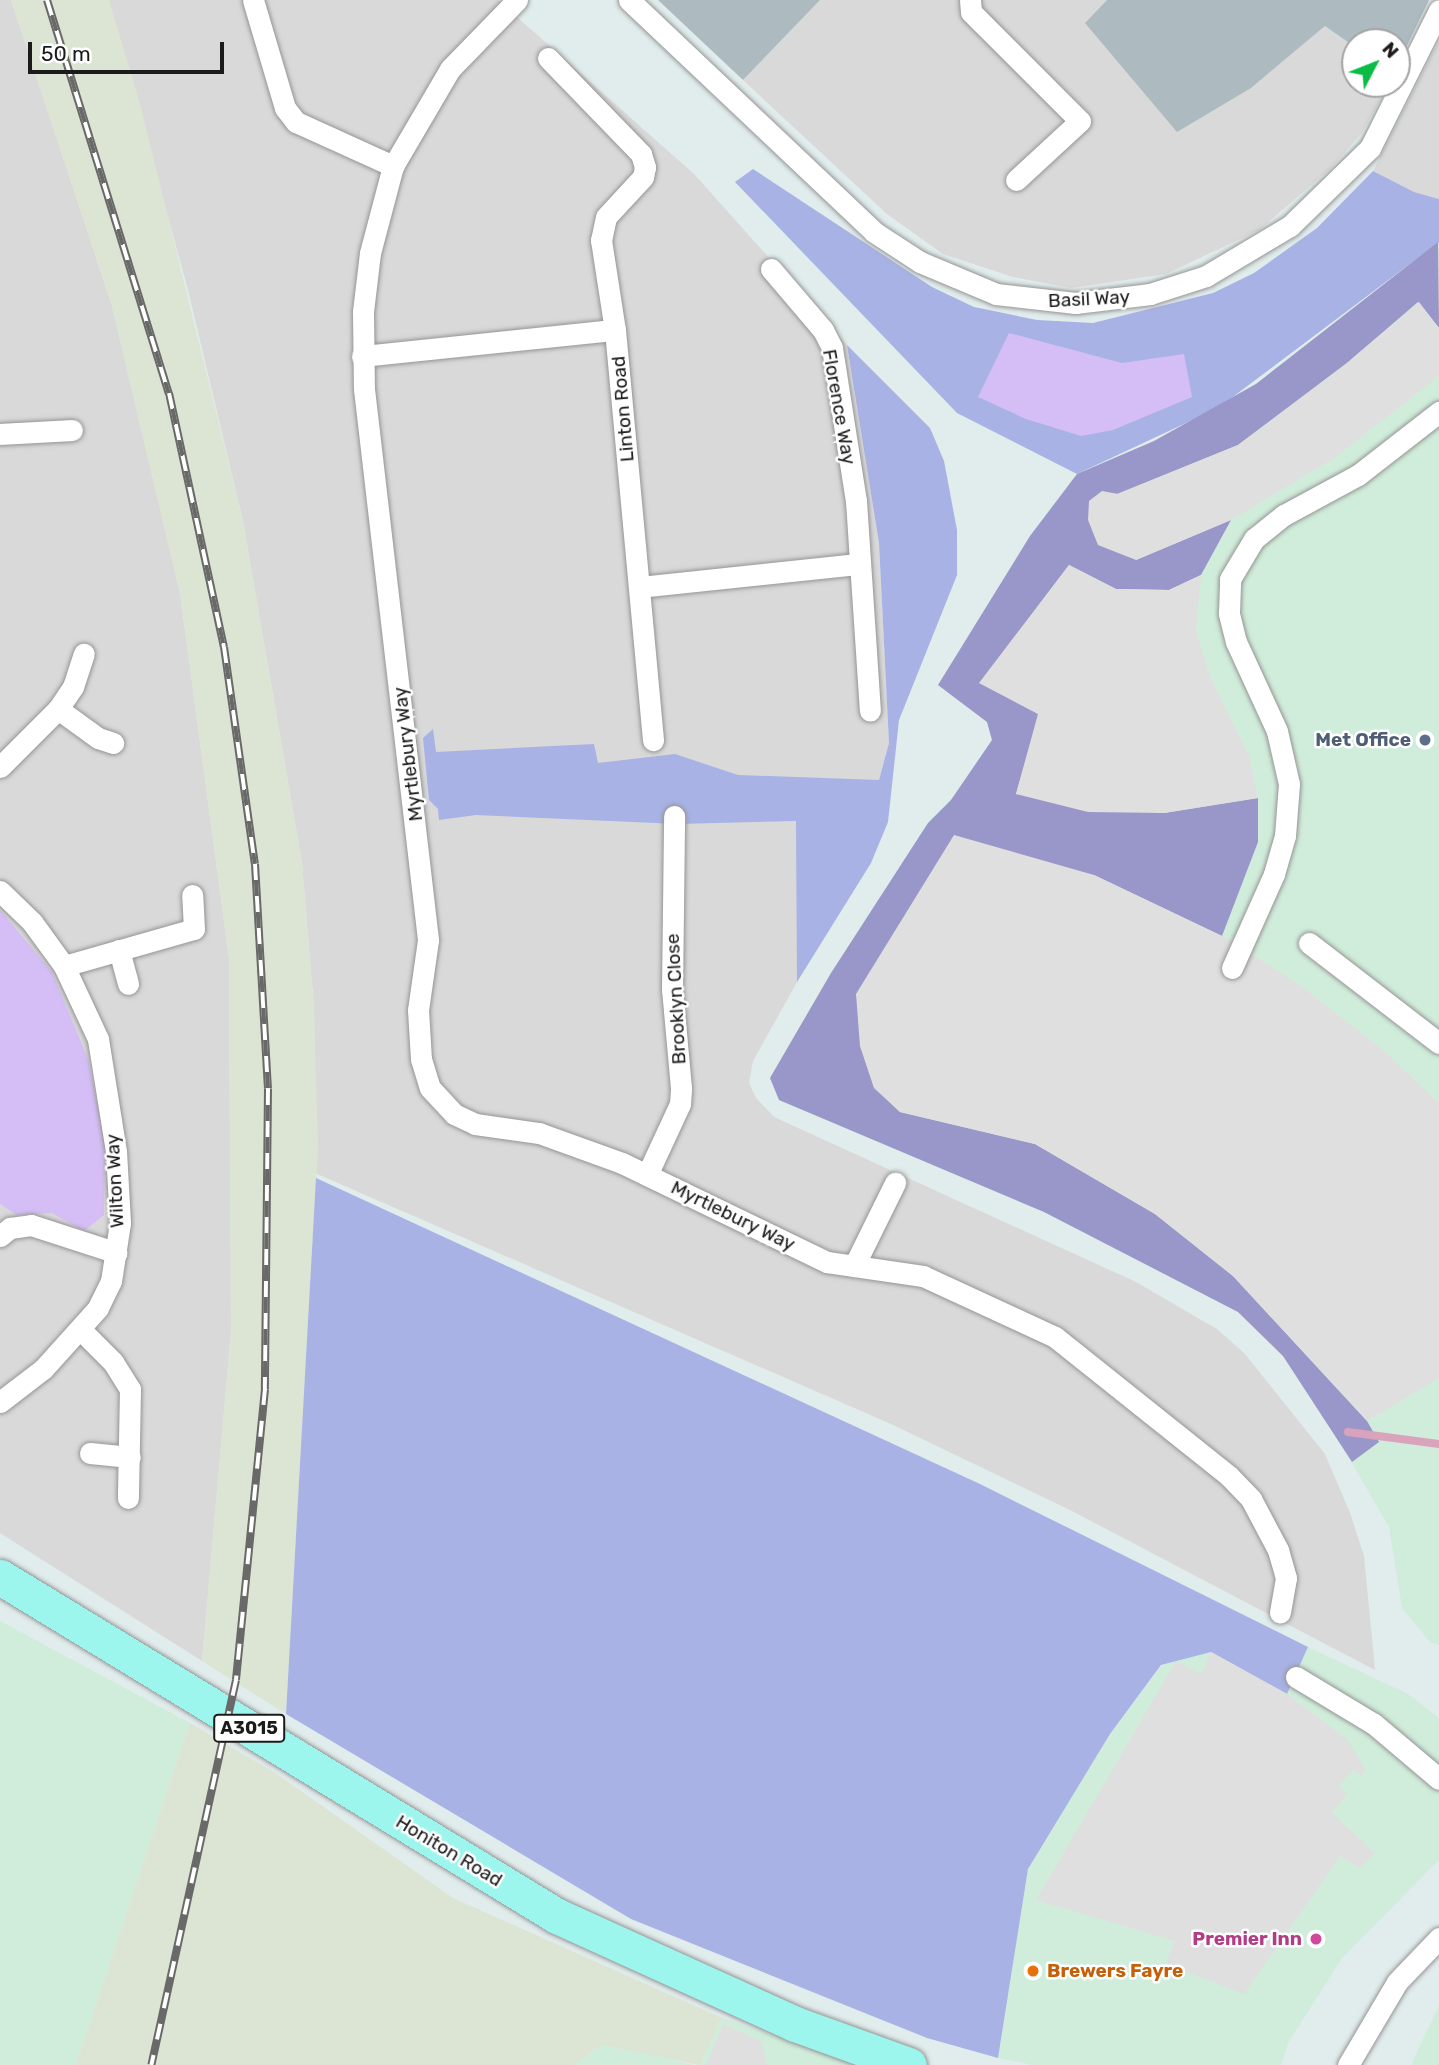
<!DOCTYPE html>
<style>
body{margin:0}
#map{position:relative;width:1439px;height:2065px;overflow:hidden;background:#e1ecec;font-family:Rubik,sans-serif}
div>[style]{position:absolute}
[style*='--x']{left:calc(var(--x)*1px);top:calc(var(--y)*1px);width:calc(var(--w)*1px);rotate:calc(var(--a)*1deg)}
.residential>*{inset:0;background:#d8d9d8}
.commercial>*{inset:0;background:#d0eddb}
.industrial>*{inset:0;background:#dce5d3}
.construction>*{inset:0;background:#adbac0}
.grass>*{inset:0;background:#a8b2e5}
.forest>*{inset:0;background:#9997ca}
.park>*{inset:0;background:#d5bef6}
.parking>*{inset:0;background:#dfdfdf}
.stream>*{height:8px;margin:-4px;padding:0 4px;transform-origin:4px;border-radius:4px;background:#d8a3bb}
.roads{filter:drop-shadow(0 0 2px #959595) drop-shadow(0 0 2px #959595)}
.minor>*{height:21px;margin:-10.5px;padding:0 10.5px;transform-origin:10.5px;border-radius:10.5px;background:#fff}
.primary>*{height:35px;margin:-17.5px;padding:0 17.5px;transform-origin:17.5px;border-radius:17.5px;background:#9cf6ed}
.rail>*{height:8px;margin-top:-4px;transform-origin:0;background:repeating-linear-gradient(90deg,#fff 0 16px,#696969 0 32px);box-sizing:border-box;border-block:2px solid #696969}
.dots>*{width:19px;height:19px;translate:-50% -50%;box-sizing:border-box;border:4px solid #fff;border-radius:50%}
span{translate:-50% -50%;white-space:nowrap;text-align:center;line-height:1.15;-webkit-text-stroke:5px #fff;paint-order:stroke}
.shield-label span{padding:2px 5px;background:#fff;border:2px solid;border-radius:5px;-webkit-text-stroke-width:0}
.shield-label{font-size:18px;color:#1b1b1b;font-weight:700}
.street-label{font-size:19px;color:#1b1b1b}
.service-label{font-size:19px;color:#4e5e75;font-weight:700}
.right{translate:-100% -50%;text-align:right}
.hotel-label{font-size:19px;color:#b23c85;font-weight:700}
.food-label{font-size:19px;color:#c56008;font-weight:700}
.left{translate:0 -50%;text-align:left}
.north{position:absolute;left:1341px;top:28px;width:70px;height:70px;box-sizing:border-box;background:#fff;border:2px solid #a4a4a4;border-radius:50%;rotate:48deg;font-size:19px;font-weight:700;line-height:28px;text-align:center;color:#1b1b1b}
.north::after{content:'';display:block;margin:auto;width:24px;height:32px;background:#0abc45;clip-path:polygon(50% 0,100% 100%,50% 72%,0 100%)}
.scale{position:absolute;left:28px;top:42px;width:196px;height:32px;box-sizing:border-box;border:4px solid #1b1b1b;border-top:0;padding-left:9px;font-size:21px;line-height:24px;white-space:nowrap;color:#1b1b1b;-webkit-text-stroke:5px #fff;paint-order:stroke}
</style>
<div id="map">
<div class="residential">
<i style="clip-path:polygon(0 0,11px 0,112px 306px,180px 593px,229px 959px,231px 1332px,202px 1661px,0 1533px)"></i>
<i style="clip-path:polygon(109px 0,498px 0,694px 174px,847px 345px,879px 543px,889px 743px,879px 780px,799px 779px,797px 982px,753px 1061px,749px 1083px,756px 1098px,774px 1117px,1136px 1282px,1217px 1329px,1245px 1354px,1325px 1454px,1350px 1513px,1364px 1556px,1375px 1670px,1070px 1510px,891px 1424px,315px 1173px,314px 1008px,302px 863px,243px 521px,188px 290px)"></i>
<i style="clip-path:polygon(820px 0,1107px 0,1085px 23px,1251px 88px,1325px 26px,1355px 47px,1355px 84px,1389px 84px,1361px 134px,1330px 169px,1259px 230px,1166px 274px,1071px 288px,1013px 277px,943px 254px,887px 214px,743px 80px)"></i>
<i style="clip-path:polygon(1439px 41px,1439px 199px,1414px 192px,1373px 171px)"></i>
</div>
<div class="commercial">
<i style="clip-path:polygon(1438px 242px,1439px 242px,1439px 1645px,1430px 1642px,1402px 1608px,1389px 1527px,1322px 1411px,1283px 1356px,1238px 1312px,1044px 1212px,779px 1100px,770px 1078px,831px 973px,928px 823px,951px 800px,992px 740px,987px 722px,938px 685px,1030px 536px,1077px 474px,1154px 441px,1256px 384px)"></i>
<i style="clip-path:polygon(0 1621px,190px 1723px,76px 2065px,0 2065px)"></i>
<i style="clip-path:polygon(1308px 1647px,1408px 1694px,1439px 1718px,1439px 1860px,1342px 1958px,1288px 2043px,1281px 2065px,1033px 2065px,998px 2058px,1028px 1869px,1110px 1734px,1162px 1665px,1211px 1652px,1287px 1694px)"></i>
<i style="clip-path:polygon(1439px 2006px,1439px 2065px,1412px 2065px,1416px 2054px)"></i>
<i style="clip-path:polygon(722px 2018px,862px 2065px,700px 2065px)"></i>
<i style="clip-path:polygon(601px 2045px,648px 2054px,694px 2065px,574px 2065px)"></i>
</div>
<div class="industrial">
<i style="clip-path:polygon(11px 0,109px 0,139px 100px,243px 521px,302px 863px,314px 1008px,318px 1149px,286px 1714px,202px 1661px,231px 1332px,229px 959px,180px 593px,112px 306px)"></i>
<i style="clip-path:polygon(190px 1723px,274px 1772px,453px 1898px,722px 2018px,700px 2065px,601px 2045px,574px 2065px,76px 2065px)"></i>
</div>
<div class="construction">
<i style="clip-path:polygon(658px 0,820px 0,743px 80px)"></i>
<i style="clip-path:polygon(1107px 0,1429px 0,1397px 66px,1397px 42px,1355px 42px,1355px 47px,1325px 26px,1251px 88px,1177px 132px,1085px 23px)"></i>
</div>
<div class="grass">
<i style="clip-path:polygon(753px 169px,932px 287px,974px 307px,1037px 320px,1093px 323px,1213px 293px,1254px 273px,1317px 228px,1373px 171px,1414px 192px,1439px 199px,1439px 242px,1218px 408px,1077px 474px,957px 413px,735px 182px)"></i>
<i style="clip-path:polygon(847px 345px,930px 428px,944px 461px,957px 530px,957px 575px,899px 720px,888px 822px,871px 863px,797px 982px,796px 821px,678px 824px,476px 815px,439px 820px,438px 809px,429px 800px,423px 738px,433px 729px,436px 752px,594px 744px,598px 763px,675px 754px,738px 775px,879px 780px,889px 743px,879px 543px)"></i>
<i style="clip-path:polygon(316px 1178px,980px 1484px,1308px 1647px,1287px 1694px,1211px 1652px,1161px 1665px,1110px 1734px,1028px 1869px,998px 2058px,927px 2038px,631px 1919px,286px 1714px)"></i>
</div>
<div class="forest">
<i style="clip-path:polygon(1438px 242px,1439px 328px,1418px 302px,1347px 363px,1238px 445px,1117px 494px,1102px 492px,1136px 560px,1231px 520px,1201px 575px,1169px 590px,1116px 589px,1069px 565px,980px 683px,1039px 714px,1016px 794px,1164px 813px,1258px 798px,1258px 842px,1222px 936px,1094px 875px,860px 1045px,874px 1087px,900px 1112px,1035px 1144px,1155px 1214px,1233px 1276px,1367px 1421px,1379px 1442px,1352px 1462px,1283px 1356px,1238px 1312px,1044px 1212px,779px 1100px,770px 1078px,831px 973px,928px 823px,951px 800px,992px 740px,987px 722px,938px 685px,1030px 536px,1077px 474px,1154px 441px,1256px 384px)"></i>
</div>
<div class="park">
<i style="clip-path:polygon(1009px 333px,1122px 363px,1184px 354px,1192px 397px,1113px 430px,1081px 436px,1026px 419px,978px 397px)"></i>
<i style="clip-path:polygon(0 910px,52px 972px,88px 1059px,105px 1141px,104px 1215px,84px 1231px,52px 1213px,17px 1215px,0 1204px)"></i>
</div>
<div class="parking">
<i style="clip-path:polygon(1419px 302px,1439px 328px,1439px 376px,1334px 458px,1231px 520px,1136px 560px,1098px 545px,1088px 520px,1089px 501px,1102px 491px,1118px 494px,1238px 445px,1347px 363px)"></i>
<i style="clip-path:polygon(1069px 565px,1116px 589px,1169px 590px,1201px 575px,1196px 630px,1211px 679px,1249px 756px,1258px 798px,1164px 813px,1088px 812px,1016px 794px,1038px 714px,979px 683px)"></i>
<i style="clip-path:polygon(954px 835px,1094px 875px,1222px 936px,1298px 984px,1383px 1050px,1439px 1103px,1439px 1378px,1367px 1421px,1233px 1276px,1155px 1214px,1035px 1144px,900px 1112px,874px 1088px,860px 1046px,856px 994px)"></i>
<i style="clip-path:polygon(1211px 1652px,1287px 1694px,1347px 1739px,1366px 1770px,1361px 1776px,1353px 1770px,1338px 1785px,1347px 1794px,1332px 1813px,1375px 1853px,1360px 1868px,1340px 1856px,1244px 1994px,1166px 1964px,1175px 1941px,1036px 1900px,1176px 1661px,1201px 1674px)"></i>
<i style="clip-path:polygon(723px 2024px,761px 2041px,767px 2065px,706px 2065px)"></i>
</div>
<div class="stream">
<i style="--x:1348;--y:1432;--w:92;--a:7.5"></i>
</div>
<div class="roads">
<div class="minor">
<i style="--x:253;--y:0;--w:113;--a:73.5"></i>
<i style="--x:285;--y:108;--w:18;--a:52"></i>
<i style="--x:296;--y:122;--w:107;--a:24.4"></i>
<i style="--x:517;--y:0;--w:96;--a:134.2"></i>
<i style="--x:450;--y:69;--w:113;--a:120.4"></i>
<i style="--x:393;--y:166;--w:90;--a:104.8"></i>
<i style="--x:370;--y:253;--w:59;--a:96.8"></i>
<i style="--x:363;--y:312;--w:77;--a:89.3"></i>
<i style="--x:364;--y:389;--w:555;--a:83.37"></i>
<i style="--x:428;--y:940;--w:71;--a:98.1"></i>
<i style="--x:418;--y:1010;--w:49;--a:86.5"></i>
<i style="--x:421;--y:1059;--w:30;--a:73"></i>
<i style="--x:430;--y:1088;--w:35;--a:47"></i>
<i style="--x:454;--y:1114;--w:23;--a:25"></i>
<i style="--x:475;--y:1124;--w:65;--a:8"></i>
<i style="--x:539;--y:1133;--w:88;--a:19.9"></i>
<i style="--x:622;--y:1163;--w:228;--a:25.8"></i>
<i style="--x:827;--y:1262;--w:97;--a:8.3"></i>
<i style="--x:923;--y:1276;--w:145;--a:24.8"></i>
<i style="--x:1055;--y:1337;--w:223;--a:38.6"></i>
<i style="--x:1229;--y:1476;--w:32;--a:46"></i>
<i style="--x:1251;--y:1499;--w:58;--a:62.1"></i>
<i style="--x:1278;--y:1550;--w:29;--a:74"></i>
<i style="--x:1286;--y:1578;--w:35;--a:100"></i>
<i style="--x:629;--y:0;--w:337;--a:43.4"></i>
<i style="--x:874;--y:232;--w:55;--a:33.1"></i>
<i style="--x:920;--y:262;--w:82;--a:22.8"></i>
<i style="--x:996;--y:294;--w:80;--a:6.5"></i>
<i style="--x:1075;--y:303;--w:76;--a:-6.8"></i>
<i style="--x:1150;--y:294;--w:59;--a:-17.8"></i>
<i style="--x:1206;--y:276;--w:98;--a:-30.8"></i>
<i style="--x:1290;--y:226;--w:112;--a:-44.3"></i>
<i style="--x:1370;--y:148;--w:154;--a:-63.4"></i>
<i style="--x:970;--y:0;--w:12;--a:85"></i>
<i style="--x:971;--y:12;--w:154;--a:45"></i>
<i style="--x:1080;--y:121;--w:87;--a:137.3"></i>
<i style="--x:548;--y:58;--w:134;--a:45.9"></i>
<i style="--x:641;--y:154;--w:14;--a:73"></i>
<i style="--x:645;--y:167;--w:10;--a:101"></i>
<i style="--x:643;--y:177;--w:54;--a:132.8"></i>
<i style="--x:606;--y:217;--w:24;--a:102"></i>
<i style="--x:601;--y:240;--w:91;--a:81.2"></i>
<i style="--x:615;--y:330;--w:412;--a:84.7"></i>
<i style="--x:771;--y:269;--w:80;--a:49.6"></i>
<i style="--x:823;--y:330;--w:20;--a:63"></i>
<i style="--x:832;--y:348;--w:155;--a:81.1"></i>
<i style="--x:856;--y:501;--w:210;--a:86.2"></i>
<i style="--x:362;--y:356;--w:254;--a:-5.9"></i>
<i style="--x:0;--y:434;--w:72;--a:-3.2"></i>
<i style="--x:639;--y:587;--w:221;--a:-6"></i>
<i style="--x:58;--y:709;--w:27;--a:-56"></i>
<i style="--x:73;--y:687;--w:35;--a:-72"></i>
<i style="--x:0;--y:767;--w:82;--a:-45"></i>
<i style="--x:58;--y:709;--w:49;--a:35.9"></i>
<i style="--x:98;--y:738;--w:16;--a:18"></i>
<i style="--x:0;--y:891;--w:45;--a:44.1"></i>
<i style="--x:32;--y:922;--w:54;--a:54"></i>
<i style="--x:64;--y:966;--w:81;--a:65"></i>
<i style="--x:98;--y:1039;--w:113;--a:80.9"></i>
<i style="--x:116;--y:1151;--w:72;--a:86.8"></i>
<i style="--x:120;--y:1223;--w:59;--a:98.8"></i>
<i style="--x:111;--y:1281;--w:30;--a:116"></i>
<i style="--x:98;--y:1308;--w:82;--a:132"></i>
<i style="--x:43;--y:1369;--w:54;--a:142.5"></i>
<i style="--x:1309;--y:943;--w:164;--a:37.6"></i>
<i style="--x:119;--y:950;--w:35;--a:75"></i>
<i style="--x:64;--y:966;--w:135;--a:-15.9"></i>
<i style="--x:194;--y:929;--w:34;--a:-93"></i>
<i style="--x:1232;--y:968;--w:103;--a:-65.9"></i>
<i style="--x:1274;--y:874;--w:40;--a:-74"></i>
<i style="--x:1285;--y:836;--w:52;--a:-85.6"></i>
<i style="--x:1289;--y:784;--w:54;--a:-102.8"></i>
<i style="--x:1277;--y:731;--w:98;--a:-114.7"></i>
<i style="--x:1236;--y:642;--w:30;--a:-104"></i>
<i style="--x:1229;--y:613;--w:34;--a:-88"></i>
<i style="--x:1230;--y:579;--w:47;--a:-59"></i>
<i style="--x:1254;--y:539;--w:38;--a:-39"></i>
<i style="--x:1284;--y:515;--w:84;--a:-28.4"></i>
<i style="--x:1358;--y:475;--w:103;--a:-37.9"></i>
<i style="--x:647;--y:1175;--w:78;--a:-65.1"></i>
<i style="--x:680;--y:1104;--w:16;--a:-86"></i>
<i style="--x:681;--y:1088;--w:98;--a:-95.2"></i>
<i style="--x:672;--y:990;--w:174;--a:-89.3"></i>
<i style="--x:0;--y:1236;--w:13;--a:-39"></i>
<i style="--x:10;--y:1228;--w:21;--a:-8"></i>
<i style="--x:31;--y:1225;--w:90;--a:18"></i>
<i style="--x:854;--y:1266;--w:93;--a:-63.7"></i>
<i style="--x:80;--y:1329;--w:47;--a:45"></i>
<i style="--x:113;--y:1362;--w:32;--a:58"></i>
<i style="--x:130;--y:1389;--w:109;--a:91.1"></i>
<i style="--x:90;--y:1453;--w:40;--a:5.7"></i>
<i style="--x:1296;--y:1677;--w:91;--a:31.1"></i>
<i style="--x:1374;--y:1724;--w:85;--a:40.2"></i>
<i style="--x:1348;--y:2065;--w:96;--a:-59.4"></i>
<i style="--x:1397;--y:1982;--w:61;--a:-46.3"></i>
</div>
<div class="primary">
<i style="--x:0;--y:1577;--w:652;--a:31.33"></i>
<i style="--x:557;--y:1916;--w:261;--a:24.4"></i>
<i style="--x:795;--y:2024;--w:121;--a:19.8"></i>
</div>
</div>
<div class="rail">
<i style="--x:47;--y:0;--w:412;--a:72.8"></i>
<i style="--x:169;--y:393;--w:260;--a:77.8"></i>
<i style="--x:224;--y:647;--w:219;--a:81.9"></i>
<i style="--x:255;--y:864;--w:225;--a:86.7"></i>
<i style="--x:268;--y:1089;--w:300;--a:90.6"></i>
<i style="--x:265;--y:1389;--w:292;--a:95.7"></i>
<i style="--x:236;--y:1680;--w:394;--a:102.4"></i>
</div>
<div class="dots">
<i style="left:1425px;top:740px;background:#5c6f8a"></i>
<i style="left:1316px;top:1939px;background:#d1479c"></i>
<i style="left:1033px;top:1971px;background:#e8710a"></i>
</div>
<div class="shield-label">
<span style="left:249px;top:1728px">A3015</span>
</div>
<div class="street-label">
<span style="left:1089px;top:299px;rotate:-3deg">Basil Way</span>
<span style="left:839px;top:407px;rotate:80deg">Florence Way</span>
<span style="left:623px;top:409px;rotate:-95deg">Linton Road</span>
<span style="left:408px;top:754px;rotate:-97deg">Myrtlebury Way</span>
<span style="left:676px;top:999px;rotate:-93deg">Brooklyn Close</span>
<span style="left:115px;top:1181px;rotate:-93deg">Wilton Way</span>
<span style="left:733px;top:1216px;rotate:26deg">Myrtlebury Way</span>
<span style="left:449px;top:1851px;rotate:31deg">Honiton Road</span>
</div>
<div class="service-label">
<span class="right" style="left:1411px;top:740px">Met Office</span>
</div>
<div class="hotel-label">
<span class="right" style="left:1302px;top:1939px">Premier Inn</span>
</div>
<div class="food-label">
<span class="left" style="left:1047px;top:1971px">Brewers Fayre</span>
</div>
<div class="north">N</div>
<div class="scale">50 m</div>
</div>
